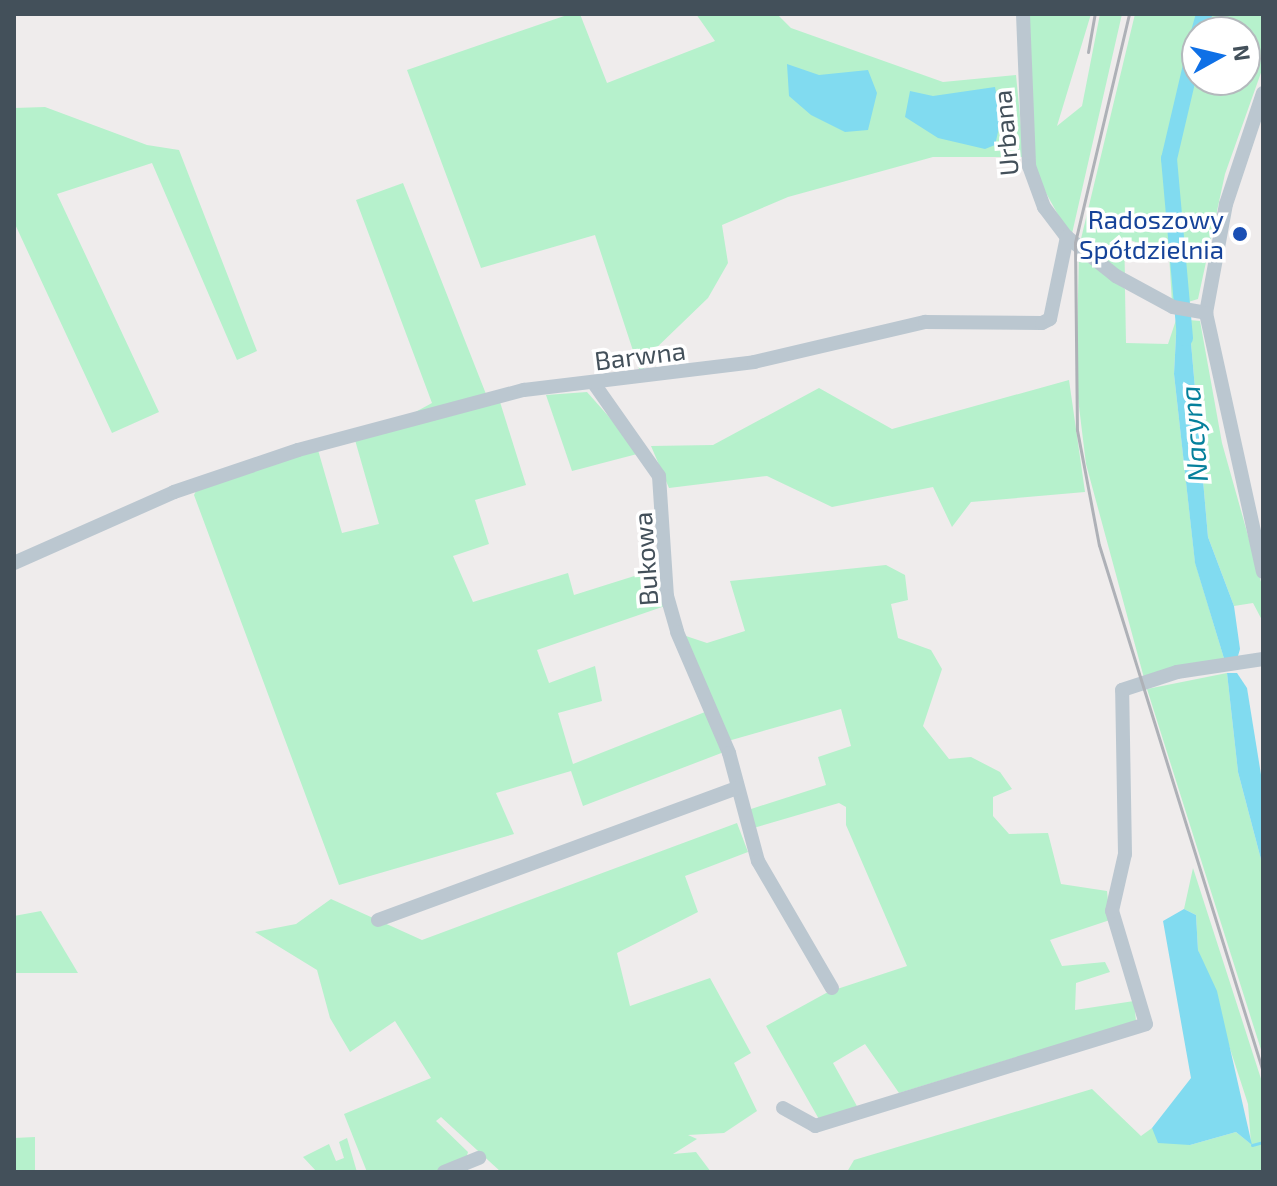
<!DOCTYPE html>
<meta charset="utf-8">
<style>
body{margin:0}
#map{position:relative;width:1277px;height:1186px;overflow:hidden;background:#efecec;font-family:"Exo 2",sans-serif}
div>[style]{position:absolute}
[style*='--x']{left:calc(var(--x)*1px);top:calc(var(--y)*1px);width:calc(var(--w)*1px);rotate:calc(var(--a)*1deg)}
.green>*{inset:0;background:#b6f1cc}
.water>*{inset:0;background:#81dbf0}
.stream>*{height:3px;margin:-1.5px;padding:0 1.5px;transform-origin:1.5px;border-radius:1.5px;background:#81dbf0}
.river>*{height:16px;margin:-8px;padding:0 8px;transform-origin:8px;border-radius:8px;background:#81dbf0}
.minor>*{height:14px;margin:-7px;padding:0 7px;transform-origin:7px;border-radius:7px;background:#bbc7d0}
.rail>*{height:3px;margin:-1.5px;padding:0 1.5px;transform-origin:1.5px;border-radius:1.5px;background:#aeb1b7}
.dots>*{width:22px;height:22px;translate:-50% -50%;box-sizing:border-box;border:4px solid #fff;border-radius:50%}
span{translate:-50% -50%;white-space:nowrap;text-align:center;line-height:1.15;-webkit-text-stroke:7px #fff;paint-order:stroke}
.street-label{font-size:26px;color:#43505a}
.transit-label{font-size:26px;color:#164399}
.right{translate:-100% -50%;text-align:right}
.water-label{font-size:28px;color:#05809c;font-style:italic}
.frame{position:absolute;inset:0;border:16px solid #43505a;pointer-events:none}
.north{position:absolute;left:1181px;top:16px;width:80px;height:80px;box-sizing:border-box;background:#fff;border:2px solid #b4b9bd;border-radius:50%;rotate:82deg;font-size:22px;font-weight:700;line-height:32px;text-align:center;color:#43505a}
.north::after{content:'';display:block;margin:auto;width:28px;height:36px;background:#0f70e6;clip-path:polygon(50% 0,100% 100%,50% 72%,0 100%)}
</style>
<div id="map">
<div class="green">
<i style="clip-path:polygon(570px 14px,580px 14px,607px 83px,715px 41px,696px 14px,777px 14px,791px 28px,943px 82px,1016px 75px,1024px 157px,933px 157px,788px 197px,722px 225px,728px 263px,708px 298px,652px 352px,641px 375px,595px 235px,481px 268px,407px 70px)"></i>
<i style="clip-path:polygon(1091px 14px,1057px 126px,1082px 106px,1100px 14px,1122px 14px,1071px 238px,1036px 175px,1027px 15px)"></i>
<i style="clip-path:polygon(1135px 14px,1201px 14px,1166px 158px,1180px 302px,1172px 303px,1169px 254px,1124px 238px,1125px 277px,1080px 243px)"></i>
<i style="clip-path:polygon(1207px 14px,1263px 14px,1263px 67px,1225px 174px,1198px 299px,1185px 303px,1173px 159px,1197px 52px,1197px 80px,1245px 80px,1245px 32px,1202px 32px)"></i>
<i style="clip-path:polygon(45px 107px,147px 145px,179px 150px,257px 351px,237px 360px,152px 163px,57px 194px,159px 412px,112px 433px,14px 222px,14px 108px)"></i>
<i style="clip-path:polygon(403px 183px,486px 394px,408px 416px,432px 403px,356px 200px)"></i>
<i style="clip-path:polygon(1079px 253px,1125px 289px,1126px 343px,1168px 344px,1177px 317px,1174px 374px,1195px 562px,1226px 665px,1144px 678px,1086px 464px,1076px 382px)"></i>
<i style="clip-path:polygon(1189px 320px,1200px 321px,1222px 443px,1263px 589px,1263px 622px,1253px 603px,1234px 606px,1208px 537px)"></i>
<i style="clip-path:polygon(1069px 380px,1085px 492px,971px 502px,952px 527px,933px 487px,832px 507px,767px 476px,669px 488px,651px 446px,713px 445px,819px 388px,892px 429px)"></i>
<i style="clip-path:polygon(587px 392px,595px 401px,641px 453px,572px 471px,546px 395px)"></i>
<i style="clip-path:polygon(500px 402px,526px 485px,475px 500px,489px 544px,453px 556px,473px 602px,568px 573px,574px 595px,663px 567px,665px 606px,537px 650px,549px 683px,595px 666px,602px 701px,558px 713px,573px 764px,705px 712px,724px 752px,583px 806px,571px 771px,496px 793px,514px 834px,339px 885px,194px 495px,198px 487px,318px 450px,342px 533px,379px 524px,355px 440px)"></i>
<i style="clip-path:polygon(886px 565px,905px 575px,908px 600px,891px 604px,898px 638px,931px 650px,942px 669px,923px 726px,949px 759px,971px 757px,1000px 772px,1012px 789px,993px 797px,993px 816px,1009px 834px,1048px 833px,1061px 884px,1107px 891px,1110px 920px,1050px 940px,1062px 966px,1105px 962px,1110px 972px,1076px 983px,1075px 1010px,1134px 1001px,1136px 1021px,899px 1093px,865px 1044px,833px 1063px,858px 1108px,820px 1121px,766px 1026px,828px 992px,907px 966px,846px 825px,846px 807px,839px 803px,750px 829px,748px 810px,826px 785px,818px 757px,851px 746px,841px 709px,728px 741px,683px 635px,707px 643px,745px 631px,730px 581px)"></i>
<i style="clip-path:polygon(1227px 673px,1238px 772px,1263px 867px,1263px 1056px,1147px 689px)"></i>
<i style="clip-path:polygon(737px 823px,748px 852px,685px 876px,698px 912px,617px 953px,630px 1006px,710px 978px,751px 1053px,734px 1063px,757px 1111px,724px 1133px,688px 1135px,697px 1139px,673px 1154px,696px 1152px,711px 1172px,501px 1172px,441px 1117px,436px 1121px,468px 1152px,466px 1159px,436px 1172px,367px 1172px,344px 1114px,431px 1078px,395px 1021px,350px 1052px,330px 1018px,317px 970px,255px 932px,296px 924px,331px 899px,422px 940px)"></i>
<i style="clip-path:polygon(1193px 868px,1263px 1085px,1263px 1172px,847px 1172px,854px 1160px,1092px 1089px,1141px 1136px,1152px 1128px,1190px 1145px,1236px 1132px,1251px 1144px,1248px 1104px,1198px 950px,1196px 915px,1184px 909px)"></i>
<i style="clip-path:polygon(41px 911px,78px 973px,14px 973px,14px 916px)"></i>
<i style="clip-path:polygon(35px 1137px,35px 1172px,14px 1172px,14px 1138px)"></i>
<i style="clip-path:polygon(347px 1138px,357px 1172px,317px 1172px,303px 1157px,329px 1144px,336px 1161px,344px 1158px,339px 1142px)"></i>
</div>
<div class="water">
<i style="clip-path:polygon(787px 64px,819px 75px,868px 70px,877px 93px,868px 130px,845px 132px,811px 115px,789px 96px)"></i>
<i style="clip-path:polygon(995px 87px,1001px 119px,995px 145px,985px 149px,938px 138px,905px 117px,910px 91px,933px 96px)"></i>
<i style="clip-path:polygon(1177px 317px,1189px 320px,1208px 537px,1234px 606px,1240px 649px,1236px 663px,1226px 665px,1195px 563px,1174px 374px)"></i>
<i style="clip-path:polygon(1227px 673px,1237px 673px,1247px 688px,1263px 787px,1263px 867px,1238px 772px)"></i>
<i style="clip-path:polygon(1184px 909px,1196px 915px,1198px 950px,1217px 991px,1252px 1145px,1236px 1132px,1190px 1145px,1158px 1143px,1152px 1128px,1191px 1078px,1163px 921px)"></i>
</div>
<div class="stream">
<i style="--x:1252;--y:1145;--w:11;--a:-15"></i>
</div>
<div class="river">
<i style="--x:1199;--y:32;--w:19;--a:-74"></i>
<i style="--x:1185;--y:338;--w:180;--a:-95.1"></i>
<i style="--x:1169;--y:159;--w:122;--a:-76.8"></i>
</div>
<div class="minor">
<i style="--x:1023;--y:14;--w:152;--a:87.7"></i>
<i style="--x:1029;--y:166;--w:44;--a:69.9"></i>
<i style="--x:1044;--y:207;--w:38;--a:53"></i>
<i style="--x:1067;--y:237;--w:63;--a:38.5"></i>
<i style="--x:1116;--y:276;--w:65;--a:28.5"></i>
<i style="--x:1173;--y:307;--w:34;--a:10"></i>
<i style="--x:1263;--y:93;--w:117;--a:108.4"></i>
<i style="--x:1226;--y:204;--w:111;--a:100.4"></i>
<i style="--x:1206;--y:313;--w:265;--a:77.6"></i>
<i style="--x:595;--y:385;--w:111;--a:54.9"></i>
<i style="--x:659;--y:476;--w:120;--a:86.2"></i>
<i style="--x:667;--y:596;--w:37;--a:74"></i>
<i style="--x:677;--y:632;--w:132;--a:66.7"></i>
<i style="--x:729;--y:753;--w:112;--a:75"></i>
<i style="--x:758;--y:861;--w:147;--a:59.8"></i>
<i style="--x:14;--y:563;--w:175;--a:-23.9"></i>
<i style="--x:174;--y:492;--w:131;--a:-18.7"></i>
<i style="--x:298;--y:450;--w:234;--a:-14.9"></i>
<i style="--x:524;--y:390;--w:232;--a:-6.9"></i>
<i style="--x:754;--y:362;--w:176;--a:-13.2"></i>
<i style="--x:925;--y:322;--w:117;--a:0.5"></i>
<i style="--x:1042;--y:323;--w:9;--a:-27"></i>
<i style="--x:1050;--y:319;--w:84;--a:-78.3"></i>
<i style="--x:378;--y:920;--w:382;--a:-20.2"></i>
<i style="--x:783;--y:1108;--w:37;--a:29"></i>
<i style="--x:815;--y:1126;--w:346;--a:-17.1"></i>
<i style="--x:1146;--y:1024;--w:118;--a:-106.7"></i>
<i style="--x:1112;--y:911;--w:58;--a:-77.2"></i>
<i style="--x:1125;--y:854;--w:164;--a:-91"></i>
<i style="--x:1122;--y:690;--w:58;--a:-18.1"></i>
<i style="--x:1177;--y:672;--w:87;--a:-8.6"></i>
<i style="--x:444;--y:1172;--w:38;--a:-22"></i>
</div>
<div class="rail">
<i style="--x:1129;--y:14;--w:235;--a:103.3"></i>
<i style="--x:1075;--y:243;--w:187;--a:89.4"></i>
<i style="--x:1077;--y:430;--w:117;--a:79.2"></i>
<i style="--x:1099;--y:545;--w:552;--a:72.71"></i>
<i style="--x:1088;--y:52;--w:39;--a:-80"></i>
</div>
<div class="dots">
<i style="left:1240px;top:234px;background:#1a4fb4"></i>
</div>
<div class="street-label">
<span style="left:1005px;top:133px;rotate:-95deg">Urbana</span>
<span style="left:640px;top:355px;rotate:-7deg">Barwna</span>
<span style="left:645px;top:559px;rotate:-94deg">Bukowa</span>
</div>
<div class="transit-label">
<span class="right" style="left:1224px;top:234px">Radoszowy<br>Spółdzielnia</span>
</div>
<div class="water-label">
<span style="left:1193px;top:434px;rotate:-95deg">Nacyna</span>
</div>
<div class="frame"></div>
<div class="north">N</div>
</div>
